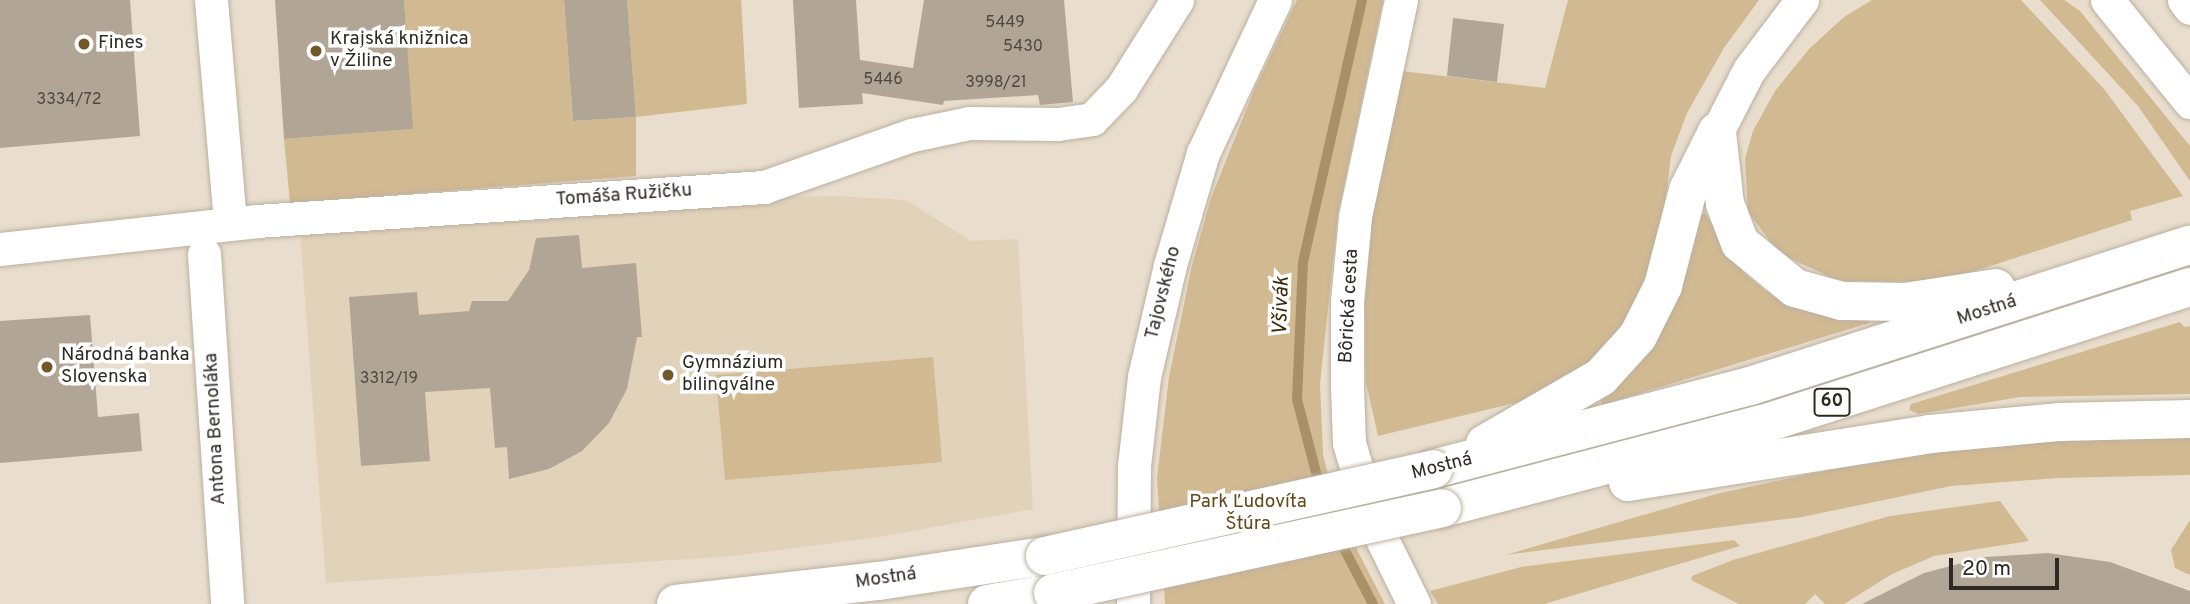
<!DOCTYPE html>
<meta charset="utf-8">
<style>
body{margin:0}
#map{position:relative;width:2190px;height:604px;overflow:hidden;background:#e9decd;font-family:Overpass,sans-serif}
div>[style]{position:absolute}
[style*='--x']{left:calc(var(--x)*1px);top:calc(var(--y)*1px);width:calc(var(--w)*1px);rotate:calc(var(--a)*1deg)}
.built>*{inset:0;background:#e1d2ba}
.green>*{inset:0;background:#d1b992}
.stream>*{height:10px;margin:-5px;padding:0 5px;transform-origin:5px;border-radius:5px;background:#a99069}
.building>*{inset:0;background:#b1a696}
.roads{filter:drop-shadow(0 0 2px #bbb0a0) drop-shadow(0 0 2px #bbb0a0)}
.street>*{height:33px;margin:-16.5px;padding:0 16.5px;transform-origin:16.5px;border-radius:16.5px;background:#fff}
.primary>*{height:38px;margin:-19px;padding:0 19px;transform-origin:19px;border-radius:19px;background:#fff}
.bridges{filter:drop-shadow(0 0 2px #bbb0a0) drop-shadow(0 0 2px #bbb0a0)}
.primary-bridge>*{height:38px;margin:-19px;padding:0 19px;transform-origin:19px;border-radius:19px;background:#fff}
.dots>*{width:19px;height:19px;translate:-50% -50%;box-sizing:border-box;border:4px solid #fff;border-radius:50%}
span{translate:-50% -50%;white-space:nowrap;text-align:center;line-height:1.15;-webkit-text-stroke:7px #fff;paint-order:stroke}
.number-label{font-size:16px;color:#4f4840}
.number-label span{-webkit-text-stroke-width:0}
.shield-label span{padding:2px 5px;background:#fff;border:2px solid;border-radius:5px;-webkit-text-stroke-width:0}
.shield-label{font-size:18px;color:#2e2923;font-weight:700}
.poi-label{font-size:19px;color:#2e2923}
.left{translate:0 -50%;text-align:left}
.street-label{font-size:19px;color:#2e2923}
.park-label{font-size:19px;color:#634818}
.water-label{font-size:21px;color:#392705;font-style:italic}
.scale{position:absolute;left:1949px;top:558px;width:110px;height:32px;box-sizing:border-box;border:4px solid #2e2923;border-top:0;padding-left:9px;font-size:21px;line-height:24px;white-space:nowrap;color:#2e2923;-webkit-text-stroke:5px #fff;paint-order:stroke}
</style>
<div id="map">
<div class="built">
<i style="clip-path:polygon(838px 196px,906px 200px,971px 241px,1018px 239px,1033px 509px,879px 537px,734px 556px,326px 583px,300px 232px,766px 197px)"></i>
</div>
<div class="green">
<i style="clip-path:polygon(404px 0,564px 0,573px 121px,636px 117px,627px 0,741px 0,747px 104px,636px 117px,636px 176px,290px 203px,284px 139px,412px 129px)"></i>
<i style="clip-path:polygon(1297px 0,1383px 0,1338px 214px,1320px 384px,1323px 455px,1339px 515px,1385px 604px,1165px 604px,1157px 478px,1169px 377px,1192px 265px,1211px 198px,1255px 88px)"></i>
<i style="clip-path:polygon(1568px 0,1759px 0,1724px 48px,1687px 113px,1671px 156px,1661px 237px,1647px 284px,1624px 327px,1596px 363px,1519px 402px,1378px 436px,1366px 383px,1365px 300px,1372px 218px,1401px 71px,1545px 88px)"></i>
<i style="clip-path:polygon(1872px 0,2021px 0,2104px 89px,2183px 196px,2130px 211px,2132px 220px,1941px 282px,1838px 281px,1779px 253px,1748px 212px,1745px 159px,1753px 131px,1775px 91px,1809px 49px,1844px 17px)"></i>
<i style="clip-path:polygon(2040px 0,2064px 0,2080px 11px,2190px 146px,2190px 181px,2138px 106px)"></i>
<i style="clip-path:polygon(1705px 213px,1744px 273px,1766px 291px,1792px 305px,1869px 318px,1869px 323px,1602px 405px,1600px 396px,1699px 217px)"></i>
<i style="clip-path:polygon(2180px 322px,2184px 327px,2190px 326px,2190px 394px,2020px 397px,1919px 414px,1909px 410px,1911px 404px)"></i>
<i style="clip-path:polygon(933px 357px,942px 462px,725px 480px,716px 375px)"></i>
<i style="clip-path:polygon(2190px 432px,2190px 475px,2057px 478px,1951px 486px,1802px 517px,1505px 555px,1716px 494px,1865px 462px,2020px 440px)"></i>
<i style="clip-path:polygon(2000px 501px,2029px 541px,1934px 556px,1892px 574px,1844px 604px,1825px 604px,1815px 594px,1805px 604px,1739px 604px,1691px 580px,1692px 576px,1733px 560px,1890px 516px)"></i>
<i style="clip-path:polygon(2190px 520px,2190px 575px,2175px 568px,2171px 550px)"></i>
<i style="clip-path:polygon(1734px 540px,1740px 546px,1544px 604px,1438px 604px,1430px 591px,1521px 567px)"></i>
</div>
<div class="stream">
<i style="--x:1320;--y:488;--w:92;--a:-104.5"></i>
<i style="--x:1297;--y:399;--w:137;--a:-87.5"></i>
<i style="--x:1303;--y:262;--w:269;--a:-77.3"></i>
<i style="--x:1339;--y:539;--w:73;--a:62.4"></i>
</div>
<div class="building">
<i style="clip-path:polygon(0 0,130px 0,140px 136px,0 148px)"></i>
<i style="clip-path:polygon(275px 0,404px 0,413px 129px,284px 139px)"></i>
<i style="clip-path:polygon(564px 0,627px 0,636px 117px,573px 121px)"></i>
<i style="clip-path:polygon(793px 0,856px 0,860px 60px,913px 68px,924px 0,1064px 0,1073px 102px,1040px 105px,1038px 95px,944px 101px,943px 105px,862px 93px,863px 104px,799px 108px)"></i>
<i style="clip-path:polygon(1453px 18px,1504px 24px,1497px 82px,1447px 76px)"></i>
<i style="clip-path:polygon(579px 235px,582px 268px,636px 263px,642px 337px,637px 337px,627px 389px,609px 423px,582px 451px,549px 469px,509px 479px,507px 447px,495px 448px,490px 388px,425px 392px,430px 461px,361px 466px,349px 297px,417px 292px,419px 315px,469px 311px,472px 301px,508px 301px,529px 270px,536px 238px)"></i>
<i style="clip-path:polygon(90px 315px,98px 417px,139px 413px,142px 451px,0 463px,0 321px)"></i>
<i style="clip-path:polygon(2048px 553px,2110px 562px,2190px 591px,2190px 604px,1862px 604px,1924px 573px,1985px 557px)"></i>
</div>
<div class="roads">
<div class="street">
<i style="--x:211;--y:0;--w:224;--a:85.1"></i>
<i style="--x:1401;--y:0;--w:222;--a:102"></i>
<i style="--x:1355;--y:217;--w:84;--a:95.4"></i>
<i style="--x:1347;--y:301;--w:85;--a:90"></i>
<i style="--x:1347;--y:386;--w:57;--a:88"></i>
<i style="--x:1349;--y:443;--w:77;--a:73.4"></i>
<i style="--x:1371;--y:517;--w:97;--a:63.7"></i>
<i style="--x:2107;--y:0;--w:132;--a:50.9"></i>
<i style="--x:2184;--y:0;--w:10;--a:53"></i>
<i style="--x:1717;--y:132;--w:70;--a:-62.7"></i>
<i style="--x:1749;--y:70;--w:88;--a:-52.9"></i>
<i style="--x:0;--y:249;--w:259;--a:-6.2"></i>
<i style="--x:257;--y:221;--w:508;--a:-3.84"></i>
<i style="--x:764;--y:187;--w:157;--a:-19.4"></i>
<i style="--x:912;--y:135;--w:58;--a:-11.9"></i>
<i style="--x:969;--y:123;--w:89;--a:0.6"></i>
<i style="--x:1058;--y:124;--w:34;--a:-8"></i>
<i style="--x:1092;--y:119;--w:42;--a:-46"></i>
<i style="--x:1121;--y:89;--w:105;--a:-57.8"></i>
<i style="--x:204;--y:254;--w:351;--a:86.2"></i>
<i style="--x:1133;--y:604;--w:138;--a:-89.6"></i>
<i style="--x:1134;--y:466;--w:90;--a:-83.6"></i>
<i style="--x:1144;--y:377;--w:115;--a:-76.9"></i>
<i style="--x:1170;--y:265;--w:117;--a:-73.6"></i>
<i style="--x:1203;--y:153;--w:169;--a:-64.8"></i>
</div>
<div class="primary">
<i style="--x:1717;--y:132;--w:72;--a:83.7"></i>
<i style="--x:1725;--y:204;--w:42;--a:69"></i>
<i style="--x:1740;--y:243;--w:71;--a:39.3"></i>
<i style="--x:1795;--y:288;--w:49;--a:15.5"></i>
<i style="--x:1842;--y:301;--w:63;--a:0.9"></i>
<i style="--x:1905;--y:302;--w:92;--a:-8.7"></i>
<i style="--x:1485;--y:444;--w:134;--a:-30"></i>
<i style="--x:1601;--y:377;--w:55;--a:-47.9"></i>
<i style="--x:1638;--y:336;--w:56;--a:-63.4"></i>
<i style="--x:1663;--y:286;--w:99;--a:-75.4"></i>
<i style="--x:1688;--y:190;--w:65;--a:-63.4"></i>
<i style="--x:1433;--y:469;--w:328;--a:-14.7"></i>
<i style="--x:1750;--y:386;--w:462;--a:-17.8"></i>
<i style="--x:1628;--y:482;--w:306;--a:-9"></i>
<i style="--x:1930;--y:434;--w:131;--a:-5.3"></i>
<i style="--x:2060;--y:422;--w:130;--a:-1.3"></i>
<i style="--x:1442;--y:508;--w:332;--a:-14.7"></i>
<i style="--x:1763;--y:424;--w:448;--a:-17.8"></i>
<i style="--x:676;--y:604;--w:204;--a:-6.5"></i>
<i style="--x:879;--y:581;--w:168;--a:-8.6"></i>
<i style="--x:987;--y:604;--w:67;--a:-9.5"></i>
</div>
</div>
<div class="bridges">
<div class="primary-bridge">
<i style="--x:1045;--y:556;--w:398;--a:-12.6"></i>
<i style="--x:1053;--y:593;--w:398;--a:-12.3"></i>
</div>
</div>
<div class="dots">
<i style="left:84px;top:44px;background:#725729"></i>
<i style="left:316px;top:51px;background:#725729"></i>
<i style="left:47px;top:367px;background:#725729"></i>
<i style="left:668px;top:375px;background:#725729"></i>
</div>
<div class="number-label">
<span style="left:1005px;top:23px">5449</span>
<span style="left:1023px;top:47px">5430</span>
<span style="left:883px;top:80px">5446</span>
<span style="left:996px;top:83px">3998/21</span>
<span style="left:69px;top:100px">3334/72</span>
<span style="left:389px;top:379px">3312/19</span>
</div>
<div class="shield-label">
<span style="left:1832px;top:402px">60</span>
</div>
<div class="poi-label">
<span class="left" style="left:330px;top:51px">Krajská knižnica<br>v Žiline</span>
<span class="left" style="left:98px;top:44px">Fines</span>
<span class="left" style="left:61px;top:367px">Národná banka<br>Slovenska</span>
<span class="left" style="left:682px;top:375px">Gymnázium<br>bilingválne</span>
</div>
<div class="street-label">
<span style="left:624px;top:196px;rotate:-4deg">Tomáša Ružičku</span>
<span style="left:1164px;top:293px;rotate:-76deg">Tajovského</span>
<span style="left:1350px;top:306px;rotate:-87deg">Bôrická cesta</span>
<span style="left:1987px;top:311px;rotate:-18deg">Mostná</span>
<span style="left:216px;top:429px;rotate:-93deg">Antona Bernoláka</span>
<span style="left:1442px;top:467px;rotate:-14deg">Mostná</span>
<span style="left:886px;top:579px;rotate:-8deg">Mostná</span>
</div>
<div class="park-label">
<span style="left:1248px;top:514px">Park Ľudovíta<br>Štúra</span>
</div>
<div class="water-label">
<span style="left:1282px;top:306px;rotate:-88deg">Všivák</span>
</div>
<div class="scale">20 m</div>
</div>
